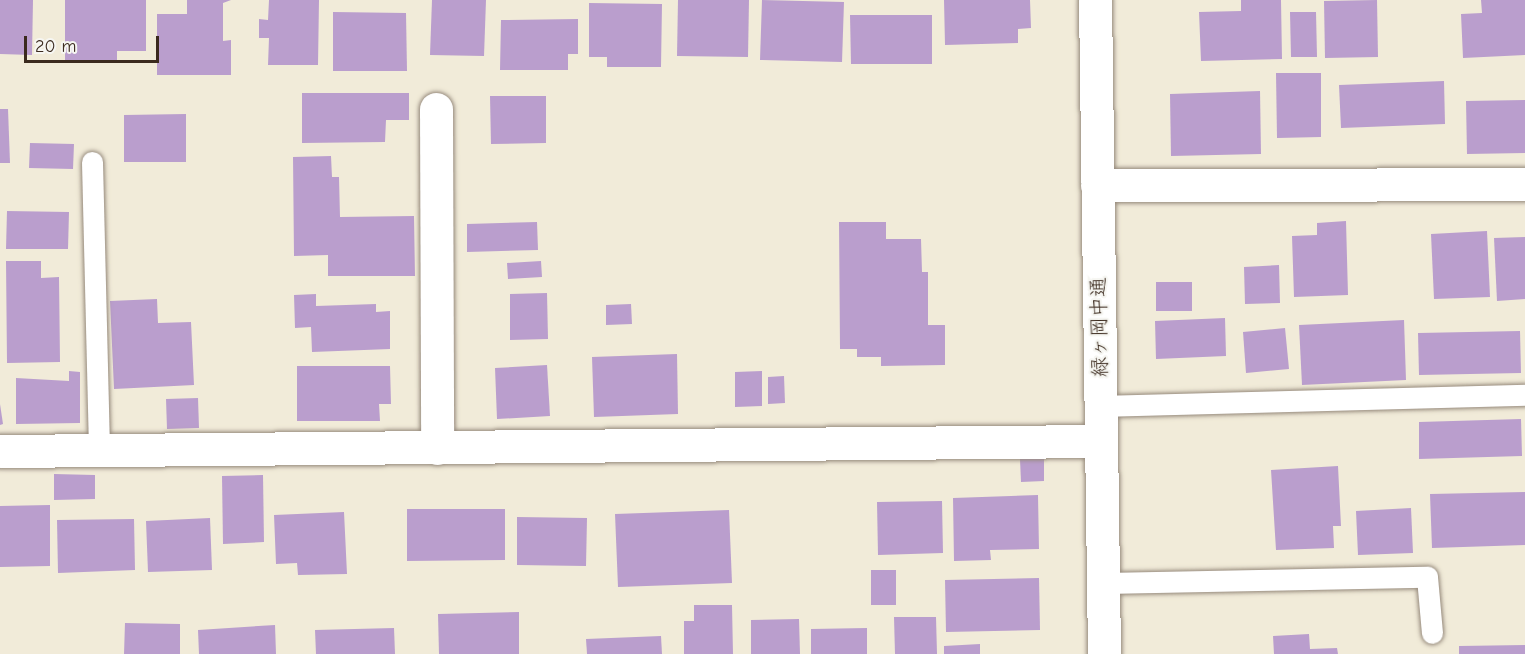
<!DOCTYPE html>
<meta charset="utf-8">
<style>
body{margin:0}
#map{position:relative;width:1525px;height:654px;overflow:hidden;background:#f1ebd9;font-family:"Comic Neue","Klee One",sans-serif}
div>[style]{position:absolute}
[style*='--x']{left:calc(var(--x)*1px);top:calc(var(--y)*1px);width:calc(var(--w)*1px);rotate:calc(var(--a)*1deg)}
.building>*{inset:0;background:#ba9ecd}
.roads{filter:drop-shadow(0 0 2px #968a7c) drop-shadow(0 0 2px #968a7c)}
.lane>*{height:21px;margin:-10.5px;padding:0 10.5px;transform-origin:10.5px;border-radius:10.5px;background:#fff}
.street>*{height:33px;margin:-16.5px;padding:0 16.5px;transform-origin:16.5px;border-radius:16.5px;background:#fff}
.secondary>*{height:33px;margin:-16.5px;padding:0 16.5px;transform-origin:16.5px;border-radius:16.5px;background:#fff}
span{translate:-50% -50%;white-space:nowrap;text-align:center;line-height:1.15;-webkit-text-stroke:4.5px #f6f6f2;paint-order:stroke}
.street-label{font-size:20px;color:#3b2a1e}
.scale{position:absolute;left:24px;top:36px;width:135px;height:27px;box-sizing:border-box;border:3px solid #3b2a1e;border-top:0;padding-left:8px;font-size:18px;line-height:21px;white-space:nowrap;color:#3b2a1e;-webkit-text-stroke:4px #f6f6f2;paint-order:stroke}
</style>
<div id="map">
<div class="building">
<i style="clip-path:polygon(0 0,33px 0,32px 55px,0 54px)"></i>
<i style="clip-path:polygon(65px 0,146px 0,146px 51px,117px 51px,117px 60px,65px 60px)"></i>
<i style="clip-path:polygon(187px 0,231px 0,223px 3px,223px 41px,231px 40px,231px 75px,157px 75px,157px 14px,187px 14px)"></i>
<i style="clip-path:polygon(269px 0,319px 0,318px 65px,268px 65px,269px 38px,259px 38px,259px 19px,268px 20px)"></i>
<i style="clip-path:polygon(432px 0,486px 0,484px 56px,430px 55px)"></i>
<i style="clip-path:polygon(678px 0,749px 0,748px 57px,677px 56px)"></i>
<i style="clip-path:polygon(762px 0,844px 2px,842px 62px,760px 60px)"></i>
<i style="clip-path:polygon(944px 0,1030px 0,1031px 28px,1018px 29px,1018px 43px,945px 45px)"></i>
<i style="clip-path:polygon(1241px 0,1281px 0,1282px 59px,1201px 61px,1199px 12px,1241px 11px)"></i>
<i style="clip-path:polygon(1377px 0,1378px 57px,1325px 58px,1324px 1px)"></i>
<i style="clip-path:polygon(1481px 0,1525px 0,1525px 55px,1463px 58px,1461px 14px,1482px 13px)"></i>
<i style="clip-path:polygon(589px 3px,662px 4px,661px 67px,607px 67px,607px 57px,589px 57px)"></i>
<i style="clip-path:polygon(333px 12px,406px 13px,407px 71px,333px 71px)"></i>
<i style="clip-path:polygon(1290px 12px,1316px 12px,1317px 57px,1291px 57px)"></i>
<i style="clip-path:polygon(850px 15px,932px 15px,932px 64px,851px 64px)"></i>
<i style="clip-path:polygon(578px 19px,578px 54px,568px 54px,568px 70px,500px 70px,501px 20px)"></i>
<i style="clip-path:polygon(1276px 73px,1321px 73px,1321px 137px,1277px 138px)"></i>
<i style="clip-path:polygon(1444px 81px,1445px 124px,1341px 128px,1339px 85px)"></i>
<i style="clip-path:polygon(1260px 91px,1261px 154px,1171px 156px,1170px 94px)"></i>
<i style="clip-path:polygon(302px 93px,409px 93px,409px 120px,386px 120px,385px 142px,302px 143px)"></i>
<i style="clip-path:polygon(490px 96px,546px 96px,546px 143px,491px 144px)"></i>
<i style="clip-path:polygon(1525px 100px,1525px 153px,1467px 154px,1466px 101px)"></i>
<i style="clip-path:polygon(0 109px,8px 109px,10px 163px,0 163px)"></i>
<i style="clip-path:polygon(186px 114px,186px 162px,124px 162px,124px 115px)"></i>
<i style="clip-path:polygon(30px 143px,74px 144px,73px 169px,29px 168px)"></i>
<i style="clip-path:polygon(331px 156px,332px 177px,339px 177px,340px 217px,414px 216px,415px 276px,328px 276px,328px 255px,294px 256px,293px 157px)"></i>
<i style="clip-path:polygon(7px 211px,69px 212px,68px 249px,6px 249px)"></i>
<i style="clip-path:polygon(1346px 221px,1348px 295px,1294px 297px,1292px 236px,1317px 235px,1317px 223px)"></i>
<i style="clip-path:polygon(537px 222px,538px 250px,467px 252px,467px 224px)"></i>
<i style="clip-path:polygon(839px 222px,886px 222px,886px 239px,921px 239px,922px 272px,928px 272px,928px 325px,945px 325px,945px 365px,881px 366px,881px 357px,857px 357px,857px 349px,840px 349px)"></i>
<i style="clip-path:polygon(1487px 231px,1490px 297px,1434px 299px,1431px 234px)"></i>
<i style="clip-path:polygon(1525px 237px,1525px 299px,1497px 301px,1494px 238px)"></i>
<i style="clip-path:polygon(6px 261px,41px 261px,41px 278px,59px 277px,60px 362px,7px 363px)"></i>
<i style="clip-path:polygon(541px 261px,542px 277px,508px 279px,507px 263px)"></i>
<i style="clip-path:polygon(1279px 265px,1280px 303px,1245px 304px,1244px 267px)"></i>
<i style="clip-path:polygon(1156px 282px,1192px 282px,1192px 311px,1156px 311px)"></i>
<i style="clip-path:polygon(547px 293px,548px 339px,510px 340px,510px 294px)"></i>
<i style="clip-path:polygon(316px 294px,316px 306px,376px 304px,376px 312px,390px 311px,390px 349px,312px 352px,311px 327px,295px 328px,294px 295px)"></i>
<i style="clip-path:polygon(157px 299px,158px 323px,191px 322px,194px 385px,114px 389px,110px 301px)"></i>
<i style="clip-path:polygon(631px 304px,632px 324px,606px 325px,606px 305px)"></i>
<i style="clip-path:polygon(1225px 318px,1226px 356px,1156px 359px,1155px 321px)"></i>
<i style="clip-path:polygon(1404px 320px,1406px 380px,1302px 385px,1299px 325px)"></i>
<i style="clip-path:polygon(1285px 328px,1289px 369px,1246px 373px,1243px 332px)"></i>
<i style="clip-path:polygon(1520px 331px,1521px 373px,1419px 375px,1418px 333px)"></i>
<i style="clip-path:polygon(677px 354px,678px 414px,594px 417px,592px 357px)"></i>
<i style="clip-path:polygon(547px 365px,550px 416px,497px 419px,495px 368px)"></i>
<i style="clip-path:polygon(297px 366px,390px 366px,391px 404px,379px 404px,380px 421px,297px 421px)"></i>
<i style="clip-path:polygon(69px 371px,80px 372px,80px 423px,16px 424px,16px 378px,69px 381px)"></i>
<i style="clip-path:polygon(762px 371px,762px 406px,735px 407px,735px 372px)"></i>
<i style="clip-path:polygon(784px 376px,785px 403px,768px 404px,768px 377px)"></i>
<i style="clip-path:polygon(198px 398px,199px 428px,167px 429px,166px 399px)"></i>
<i style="clip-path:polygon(0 404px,3px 424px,0 425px)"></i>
<i style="clip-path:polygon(1521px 419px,1522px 456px,1419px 459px,1419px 422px)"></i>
<i style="clip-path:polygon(1044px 458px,1044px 481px,1021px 482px,1020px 459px)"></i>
<i style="clip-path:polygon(1338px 466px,1341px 526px,1333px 526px,1334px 548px,1276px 550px,1271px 470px)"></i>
<i style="clip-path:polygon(54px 474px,95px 475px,95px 499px,54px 500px)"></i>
<i style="clip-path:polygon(263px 475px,264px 542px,223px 544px,222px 476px)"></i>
<i style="clip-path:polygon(1525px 492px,1525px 545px,1432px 548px,1430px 494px)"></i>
<i style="clip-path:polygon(1038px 495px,1039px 549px,990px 550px,991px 560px,954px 561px,953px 498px)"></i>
<i style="clip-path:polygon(942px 501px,943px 553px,878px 555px,877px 502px)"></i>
<i style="clip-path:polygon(50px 505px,50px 566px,0 567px,0 506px)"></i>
<i style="clip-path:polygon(1411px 508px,1413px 553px,1358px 555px,1356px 511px)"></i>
<i style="clip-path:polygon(407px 509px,505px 509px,505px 560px,407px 561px)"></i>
<i style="clip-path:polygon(729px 510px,732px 583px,618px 587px,615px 514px)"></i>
<i style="clip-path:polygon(344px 512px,347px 574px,298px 575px,297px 563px,276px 564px,274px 515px)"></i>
<i style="clip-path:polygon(517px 517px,587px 518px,586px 566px,517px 565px)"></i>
<i style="clip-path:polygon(210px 518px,212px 570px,148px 572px,146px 521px)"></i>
<i style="clip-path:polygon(134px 519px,135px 570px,58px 573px,57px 520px)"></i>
<i style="clip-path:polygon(871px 570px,896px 570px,896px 605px,871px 605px)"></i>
<i style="clip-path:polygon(1039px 578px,1040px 630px,946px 632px,945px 580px)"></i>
<i style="clip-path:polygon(694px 605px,732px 605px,733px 654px,684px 654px,684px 621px,694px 621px)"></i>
<i style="clip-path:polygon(519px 612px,519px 654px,439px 654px,438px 614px)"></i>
<i style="clip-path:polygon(894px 617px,936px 617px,937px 654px,895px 654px)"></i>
<i style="clip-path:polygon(799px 619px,800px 654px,751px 654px,751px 620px)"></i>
<i style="clip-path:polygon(125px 623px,180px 624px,180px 654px,124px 654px)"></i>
<i style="clip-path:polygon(275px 625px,276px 654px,199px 654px,198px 630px)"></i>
<i style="clip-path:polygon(394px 628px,395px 654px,316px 654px,315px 630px)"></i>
<i style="clip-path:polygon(867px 628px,867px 654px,811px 654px,811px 629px)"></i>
<i style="clip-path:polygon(1309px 634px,1310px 649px,1337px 648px,1338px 654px,1274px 654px,1273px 636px)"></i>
<i style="clip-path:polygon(661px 636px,662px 654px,587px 654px,586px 639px)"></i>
<i style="clip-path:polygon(980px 644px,980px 654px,944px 654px,944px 646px)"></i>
<i style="clip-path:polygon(1525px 645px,1525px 654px,1459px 654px,1459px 646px)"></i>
</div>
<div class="roads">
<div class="lane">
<i style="--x:92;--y:162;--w:287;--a:88.6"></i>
<i style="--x:1100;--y:406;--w:425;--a:-1.5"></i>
<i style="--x:1102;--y:583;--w:325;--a:-1.1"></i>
<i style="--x:1427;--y:577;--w:56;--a:84.9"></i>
</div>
<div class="street">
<i style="--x:436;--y:109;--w:339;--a:89.8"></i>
<i style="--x:1097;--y:185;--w:428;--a:-0.1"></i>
<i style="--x:0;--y:451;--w:1101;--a:-0.52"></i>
</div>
<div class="secondary">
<i style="--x:1095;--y:0;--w:654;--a:89.21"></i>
</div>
</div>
<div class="street-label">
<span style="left:1099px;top:327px;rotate:-91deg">緑ヶ岡中通</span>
</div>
<div class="scale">20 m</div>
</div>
